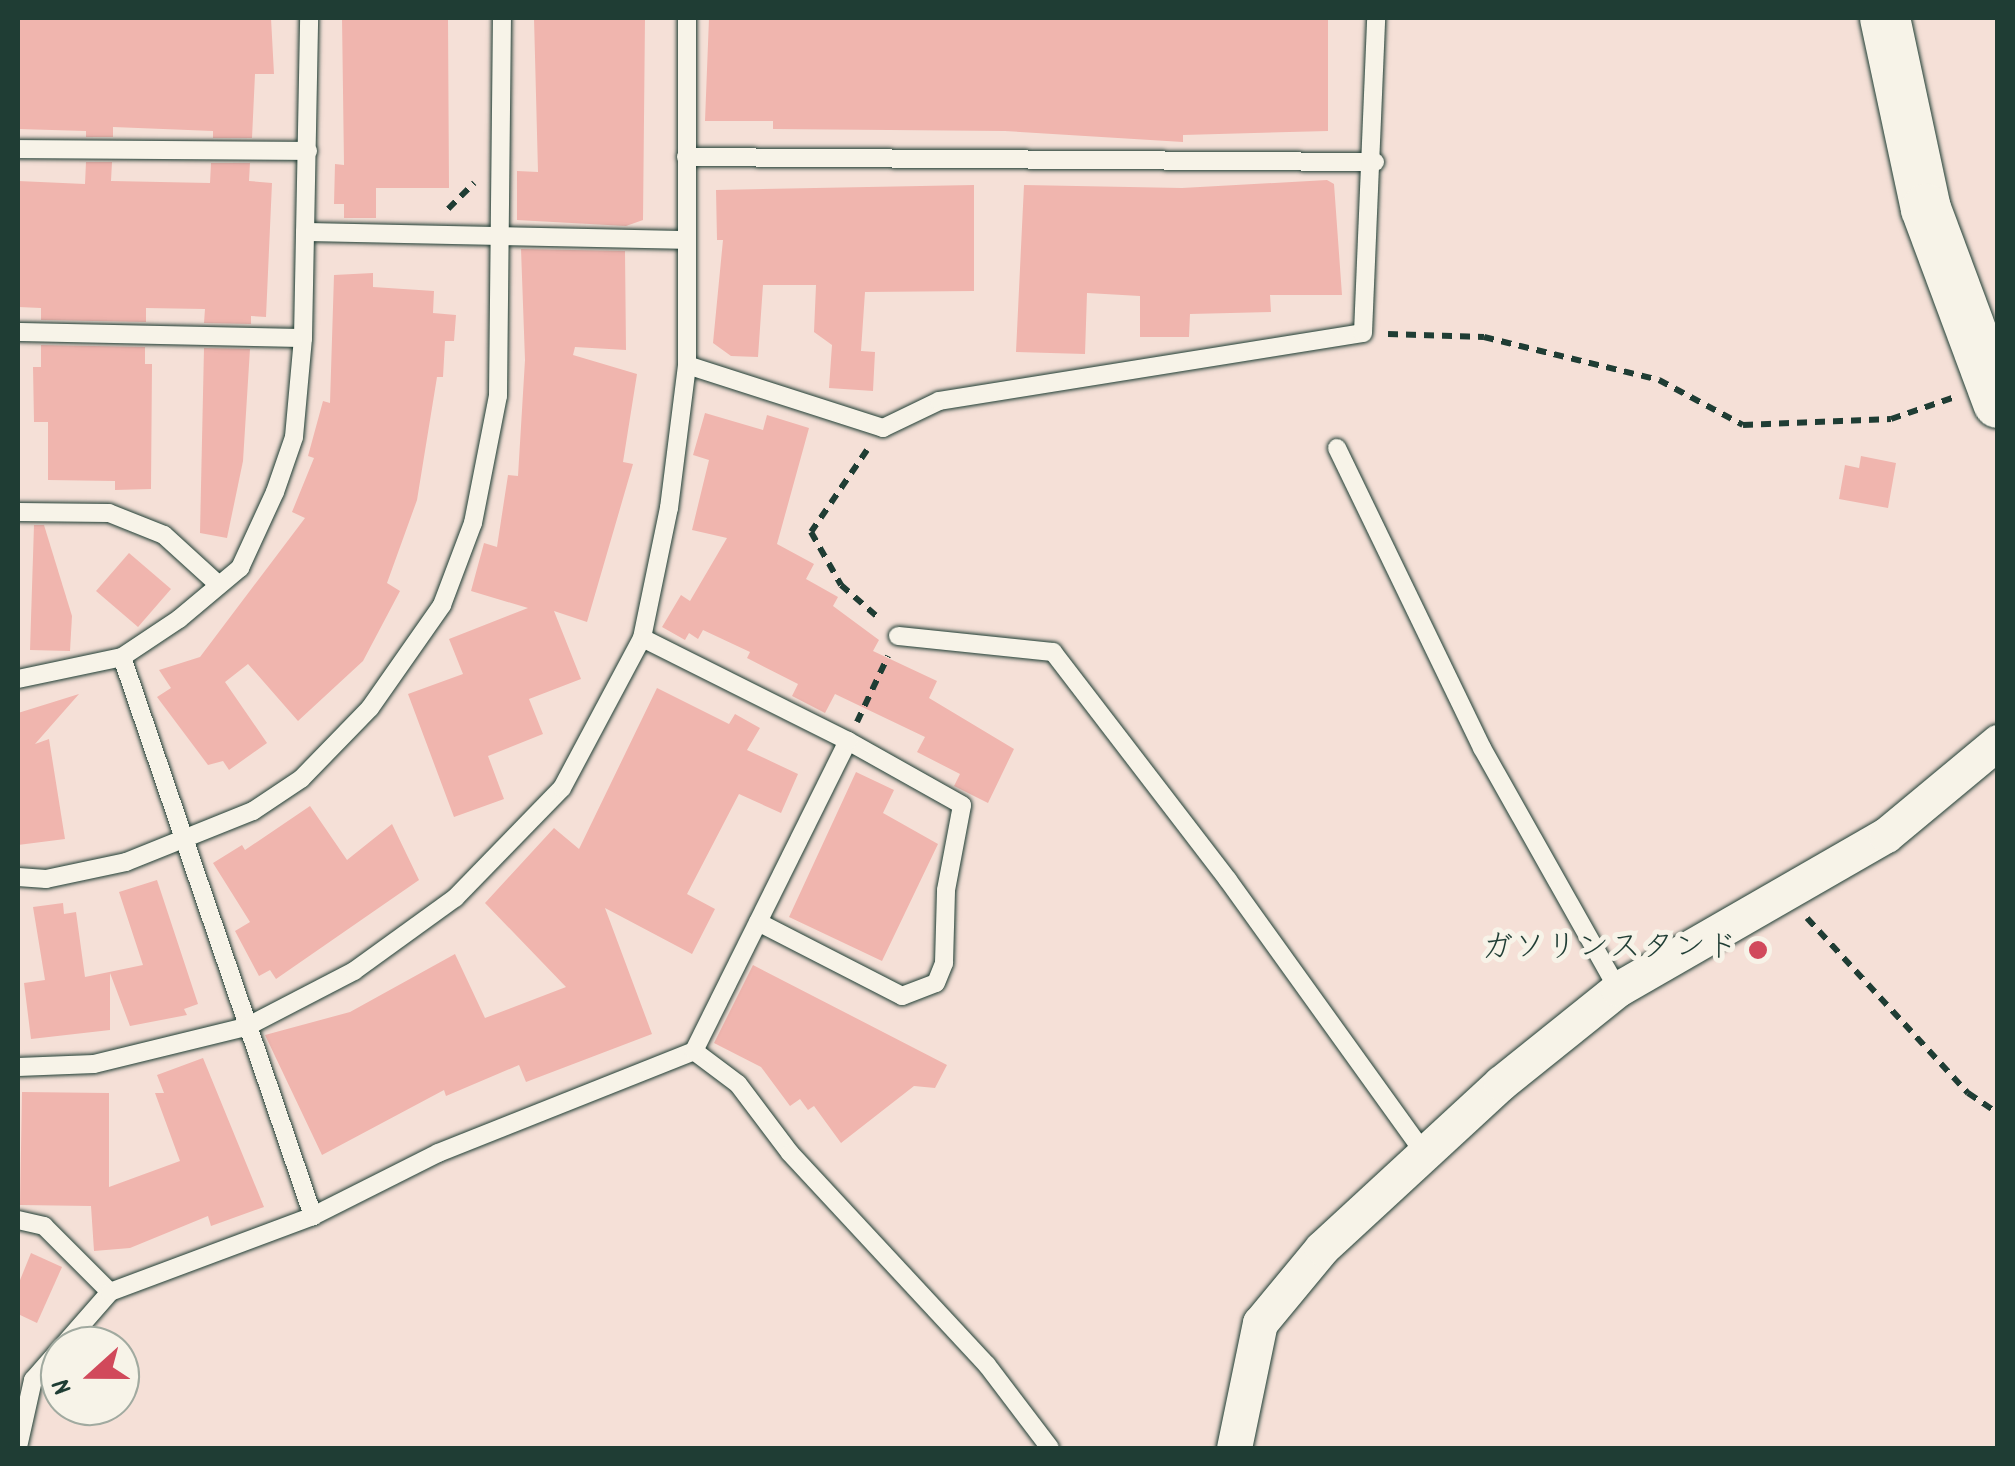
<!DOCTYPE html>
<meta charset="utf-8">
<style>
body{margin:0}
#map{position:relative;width:2015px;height:1466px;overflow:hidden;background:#f5e0d7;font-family:Dekko,"Klee One",sans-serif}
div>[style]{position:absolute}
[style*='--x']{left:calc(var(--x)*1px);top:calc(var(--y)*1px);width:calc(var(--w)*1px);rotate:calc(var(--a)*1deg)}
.building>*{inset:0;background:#f0b5ae}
.path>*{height:6px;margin-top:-3px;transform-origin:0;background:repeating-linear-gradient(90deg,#1f3d34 0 10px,transparent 0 18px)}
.roads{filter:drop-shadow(0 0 2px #1f3d34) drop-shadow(0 0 2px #1f3d34)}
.lane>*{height:18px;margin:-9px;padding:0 9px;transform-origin:9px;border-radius:9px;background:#f7f3e8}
.street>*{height:35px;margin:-17.5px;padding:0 17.5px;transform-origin:17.5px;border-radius:17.5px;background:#f7f3e8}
.secondary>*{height:50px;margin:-25px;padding:0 25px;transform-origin:25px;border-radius:25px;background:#f7f3e8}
.dots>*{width:28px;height:28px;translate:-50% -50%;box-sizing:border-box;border:5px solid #f7f3e8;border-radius:50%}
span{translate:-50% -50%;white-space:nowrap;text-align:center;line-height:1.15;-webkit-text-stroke:10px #f7f3e8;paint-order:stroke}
.poi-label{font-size:32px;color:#1f3d34}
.right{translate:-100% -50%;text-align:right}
.frame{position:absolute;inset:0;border:20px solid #1f3d34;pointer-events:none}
.north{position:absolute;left:40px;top:1326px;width:100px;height:100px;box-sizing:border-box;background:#f7f3e8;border:2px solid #a1aaa0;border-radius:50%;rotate:249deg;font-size:28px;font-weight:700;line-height:40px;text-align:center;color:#1f3d34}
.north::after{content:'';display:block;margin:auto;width:35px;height:45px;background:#d1495b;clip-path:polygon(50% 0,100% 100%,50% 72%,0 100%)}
</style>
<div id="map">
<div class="building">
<i style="clip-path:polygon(18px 18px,271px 18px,274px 74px,255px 74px,252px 138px,213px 138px,213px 131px,113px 127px,113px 137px,86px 137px,86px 131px,18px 129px)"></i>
<i style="clip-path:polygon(342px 18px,448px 18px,449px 188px,376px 188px,376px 218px,344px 218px,344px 204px,334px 204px,335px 164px,344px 165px)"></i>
<i style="clip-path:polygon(534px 18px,645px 18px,643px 220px,626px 226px,517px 220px,517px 171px,538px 172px)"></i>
<i style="clip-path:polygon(709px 18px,1328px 18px,1328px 131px,1183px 135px,1183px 142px,1005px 131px,773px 129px,773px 121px,705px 121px)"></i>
<i style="clip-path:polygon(86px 162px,112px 162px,111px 181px,210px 183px,211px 163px,250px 163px,249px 181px,272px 183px,266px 317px,251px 316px,251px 324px,204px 323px,205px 309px,146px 308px,146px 322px,41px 320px,41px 308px,18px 307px,18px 181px,85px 184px)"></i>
<i style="clip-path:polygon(1327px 180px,1334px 184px,1342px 295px,1270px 295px,1271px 312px,1190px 314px,1189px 337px,1140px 337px,1140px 296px,1087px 293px,1085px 354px,1016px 352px,1024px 185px,1182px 188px)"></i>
<i style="clip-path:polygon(974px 185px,974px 291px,865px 292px,861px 351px,875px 352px,873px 391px,829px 388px,832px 345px,814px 332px,816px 285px,763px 285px,758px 357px,731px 356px,713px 343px,723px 240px,717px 240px,716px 190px)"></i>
<i style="clip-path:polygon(521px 249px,625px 251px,626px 350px,575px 347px,573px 355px,637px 374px,623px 462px,633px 464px,587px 622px,554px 611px,581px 679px,529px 699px,543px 734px,488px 756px,504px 799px,454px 817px,408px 694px,463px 674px,449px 639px,528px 608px,471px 591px,484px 543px,497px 547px,508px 475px,518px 476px,525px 360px)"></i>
<i style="clip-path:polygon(373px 273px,373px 287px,434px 291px,433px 313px,456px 315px,454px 341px,445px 341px,443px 377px,437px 377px,417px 500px,387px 583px,400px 591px,363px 661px,298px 721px,248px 664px,225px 682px,267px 743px,229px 770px,223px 761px,208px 765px,157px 697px,171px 688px,159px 670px,200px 657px,305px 518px,292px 512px,314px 458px,308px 456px,323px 401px,330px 403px,334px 275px)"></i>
<i style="clip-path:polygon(41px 345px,145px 347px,145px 364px,152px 364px,151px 489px,115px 490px,115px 481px,48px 480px,48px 422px,34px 422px,33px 367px,41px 367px)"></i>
<i style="clip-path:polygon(204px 348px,250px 349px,243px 461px,227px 538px,200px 533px)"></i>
<i style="clip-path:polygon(705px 413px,763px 430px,767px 415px,809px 428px,777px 544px,814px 564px,806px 579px,838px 597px,833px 606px,879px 640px,873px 651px,937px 681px,929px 698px,1014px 749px,988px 803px,954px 786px,960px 774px,917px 752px,925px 737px,835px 694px,825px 713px,792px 696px,798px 684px,747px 658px,750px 652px,703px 630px,698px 639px,689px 633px,685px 640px,662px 627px,681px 595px,690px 601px,727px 538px,692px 530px,709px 460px,693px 455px)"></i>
<i style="clip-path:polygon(1861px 456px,1896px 463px,1888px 508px,1839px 499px,1845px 465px,1859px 468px)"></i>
<i style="clip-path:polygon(34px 525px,44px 525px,72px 616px,70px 651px,30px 650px)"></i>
<i style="clip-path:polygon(129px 553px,171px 589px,138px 627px,96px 591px)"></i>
<i style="clip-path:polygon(657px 688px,729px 724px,735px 714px,760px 728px,747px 750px,798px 774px,781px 813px,739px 794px,687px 894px,715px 909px,692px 954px,605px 908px,652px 1034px,526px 1082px,519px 1065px,446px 1096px,444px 1090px,322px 1155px,265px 1035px,350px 1012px,455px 954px,485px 1018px,566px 987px,485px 903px,554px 828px,579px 849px)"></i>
<i style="clip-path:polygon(79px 694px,35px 744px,49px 739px,65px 839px,18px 845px,18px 713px)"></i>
<i style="clip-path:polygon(856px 772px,894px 790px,883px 813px,938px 844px,882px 961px,789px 917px)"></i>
<i style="clip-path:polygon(310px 806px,347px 860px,392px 824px,419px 880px,276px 979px,270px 970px,259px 976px,235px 931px,250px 922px,213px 863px,242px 845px,245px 850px)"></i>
<i style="clip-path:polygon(157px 880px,198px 1004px,184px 1009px,187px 1015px,130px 1026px,110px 973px,110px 1030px,31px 1039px,24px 983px,45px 980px,33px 907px,63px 903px,64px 914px,76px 912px,85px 977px,143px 965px,119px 892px)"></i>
<i style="clip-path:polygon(753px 965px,947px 1065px,935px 1088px,914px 1086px,841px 1143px,814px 1106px,808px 1110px,800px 1099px,790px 1106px,761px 1067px,714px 1043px)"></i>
<i style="clip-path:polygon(203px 1058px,264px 1207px,211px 1226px,208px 1216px,130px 1248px,94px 1251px,91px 1206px,20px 1205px,22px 1092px,109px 1093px,109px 1187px,180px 1161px,155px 1093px,164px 1093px,157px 1075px)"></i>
<i style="clip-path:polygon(31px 1253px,62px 1267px,37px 1323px,18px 1314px,18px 1285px)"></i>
</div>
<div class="path">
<i style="--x:448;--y:209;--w:37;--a:-45"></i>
<i style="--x:1388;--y:334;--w:96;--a:1.8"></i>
<i style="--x:1484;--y:337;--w:180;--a:13.8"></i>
<i style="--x:1659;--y:380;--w:95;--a:28.2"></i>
<i style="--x:1743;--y:425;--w:148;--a:-2.3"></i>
<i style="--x:1891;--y:419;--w:68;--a:-19"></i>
<i style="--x:867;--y:450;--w:99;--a:124.3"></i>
<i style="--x:811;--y:532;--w:61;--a:60.5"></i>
<i style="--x:841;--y:585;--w:52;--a:41.1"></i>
<i style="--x:857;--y:722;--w:73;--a:-64.8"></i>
<i style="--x:1807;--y:918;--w:238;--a:47.4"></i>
<i style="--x:1968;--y:1093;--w:36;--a:34"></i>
</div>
<div class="roads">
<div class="lane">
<i style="--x:18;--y:149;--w:290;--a:0.4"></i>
<i style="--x:686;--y:157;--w:689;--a:0.42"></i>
<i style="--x:305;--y:232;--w:379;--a:1.2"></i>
<i style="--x:18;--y:332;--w:285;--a:1.2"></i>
<i style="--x:687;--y:365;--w:206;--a:17.8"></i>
<i style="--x:883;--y:428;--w:62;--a:-25.7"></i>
<i style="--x:939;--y:401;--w:429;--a:-9.1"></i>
<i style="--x:1363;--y:333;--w:315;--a:-87.6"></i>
<i style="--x:1337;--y:448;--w:333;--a:64.2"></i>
<i style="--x:1482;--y:748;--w:277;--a:60.6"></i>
<i style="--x:18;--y:512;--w:91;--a:0.6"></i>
<i style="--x:109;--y:513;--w:59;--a:21.8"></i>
<i style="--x:164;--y:535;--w:74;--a:42.3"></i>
<i style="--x:898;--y:636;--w:156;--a:5.9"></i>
<i style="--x:1053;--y:652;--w:287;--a:52.5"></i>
<i style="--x:1228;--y:880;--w:337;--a:54.3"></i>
<i style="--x:122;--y:657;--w:591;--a:71.14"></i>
<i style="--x:18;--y:679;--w:106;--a:-11.9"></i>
<i style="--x:122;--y:657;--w:69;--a:-33.7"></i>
<i style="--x:179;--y:619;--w:80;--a:-39.9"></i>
<i style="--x:240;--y:568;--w:84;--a:-65.3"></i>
<i style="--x:275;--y:492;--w:58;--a:-70.9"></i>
<i style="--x:294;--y:437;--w:99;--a:-84.8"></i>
<i style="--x:303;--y:338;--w:320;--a:-88.9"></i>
<i style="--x:18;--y:877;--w:28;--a:4"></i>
<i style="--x:46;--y:879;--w:82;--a:-12"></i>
<i style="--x:126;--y:862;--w:137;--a:-21.9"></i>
<i style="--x:253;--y:811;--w:58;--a:-33.7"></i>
<i style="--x:301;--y:779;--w:99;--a:-45.8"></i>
<i style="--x:370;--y:708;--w:126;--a:-55"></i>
<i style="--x:442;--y:605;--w:88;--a:-69.3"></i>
<i style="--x:473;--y:523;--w:129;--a:-78.9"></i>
<i style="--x:498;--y:396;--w:378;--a:-89.4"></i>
<i style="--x:758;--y:922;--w:162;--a:27.2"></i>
<i style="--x:902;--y:996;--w:36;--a:-21"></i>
<i style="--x:936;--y:983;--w:22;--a:-68"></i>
<i style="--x:944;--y:963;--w:73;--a:-88.4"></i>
<i style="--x:946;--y:890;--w:86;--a:-79.3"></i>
<i style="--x:962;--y:805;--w:131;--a:-150.7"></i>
<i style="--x:694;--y:1051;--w:55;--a:36.9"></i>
<i style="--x:738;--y:1084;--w:86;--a:53"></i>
<i style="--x:790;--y:1153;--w:289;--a:47.1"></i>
<i style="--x:987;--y:1365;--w:104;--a:52.8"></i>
<i style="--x:18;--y:1067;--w:76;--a:-2.3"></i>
<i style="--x:94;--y:1064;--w:156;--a:-13.7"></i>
<i style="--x:246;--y:1027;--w:122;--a:-27.4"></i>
<i style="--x:354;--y:971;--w:125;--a:-35.9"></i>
<i style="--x:455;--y:898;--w:153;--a:-45.8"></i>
<i style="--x:562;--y:788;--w:170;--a:-61.9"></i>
<i style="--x:642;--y:638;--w:133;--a:-78.3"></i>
<i style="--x:669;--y:508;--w:144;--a:-82.8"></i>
<i style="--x:687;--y:365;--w:347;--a:-90"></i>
<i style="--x:18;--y:1220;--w:27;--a:13"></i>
<i style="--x:44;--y:1226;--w:93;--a:45"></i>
<i style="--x:18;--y:1447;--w:69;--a:-77.4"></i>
<i style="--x:33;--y:1380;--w:117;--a:-48.8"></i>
<i style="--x:110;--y:1292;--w:217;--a:-20.5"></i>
<i style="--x:313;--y:1216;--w:140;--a:-26.7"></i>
<i style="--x:438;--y:1153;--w:276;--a:-21.7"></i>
<i style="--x:694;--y:1051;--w:346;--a:-63.6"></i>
<i style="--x:848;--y:741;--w:230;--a:-153.4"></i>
</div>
<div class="street">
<i style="--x:1234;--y:1448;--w:128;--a:-78.3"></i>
<i style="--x:1260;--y:1323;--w:97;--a:-50.4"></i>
<i style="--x:1322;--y:1248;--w:243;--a:-42.7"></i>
<i style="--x:1501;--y:1083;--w:150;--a:-38.8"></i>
<i style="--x:1618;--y:989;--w:309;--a:-29.9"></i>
<i style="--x:1886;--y:835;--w:146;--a:-39.7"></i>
</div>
<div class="secondary">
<i style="--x:1885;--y:18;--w:195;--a:77.9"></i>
<i style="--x:1926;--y:209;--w:207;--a:69.6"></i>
</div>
</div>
<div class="dots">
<i style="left:1758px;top:950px;background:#d1495b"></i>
</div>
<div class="poi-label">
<span class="right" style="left:1738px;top:950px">ガソリンスタンド</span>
</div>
<div class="frame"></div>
<div class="north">N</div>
</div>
